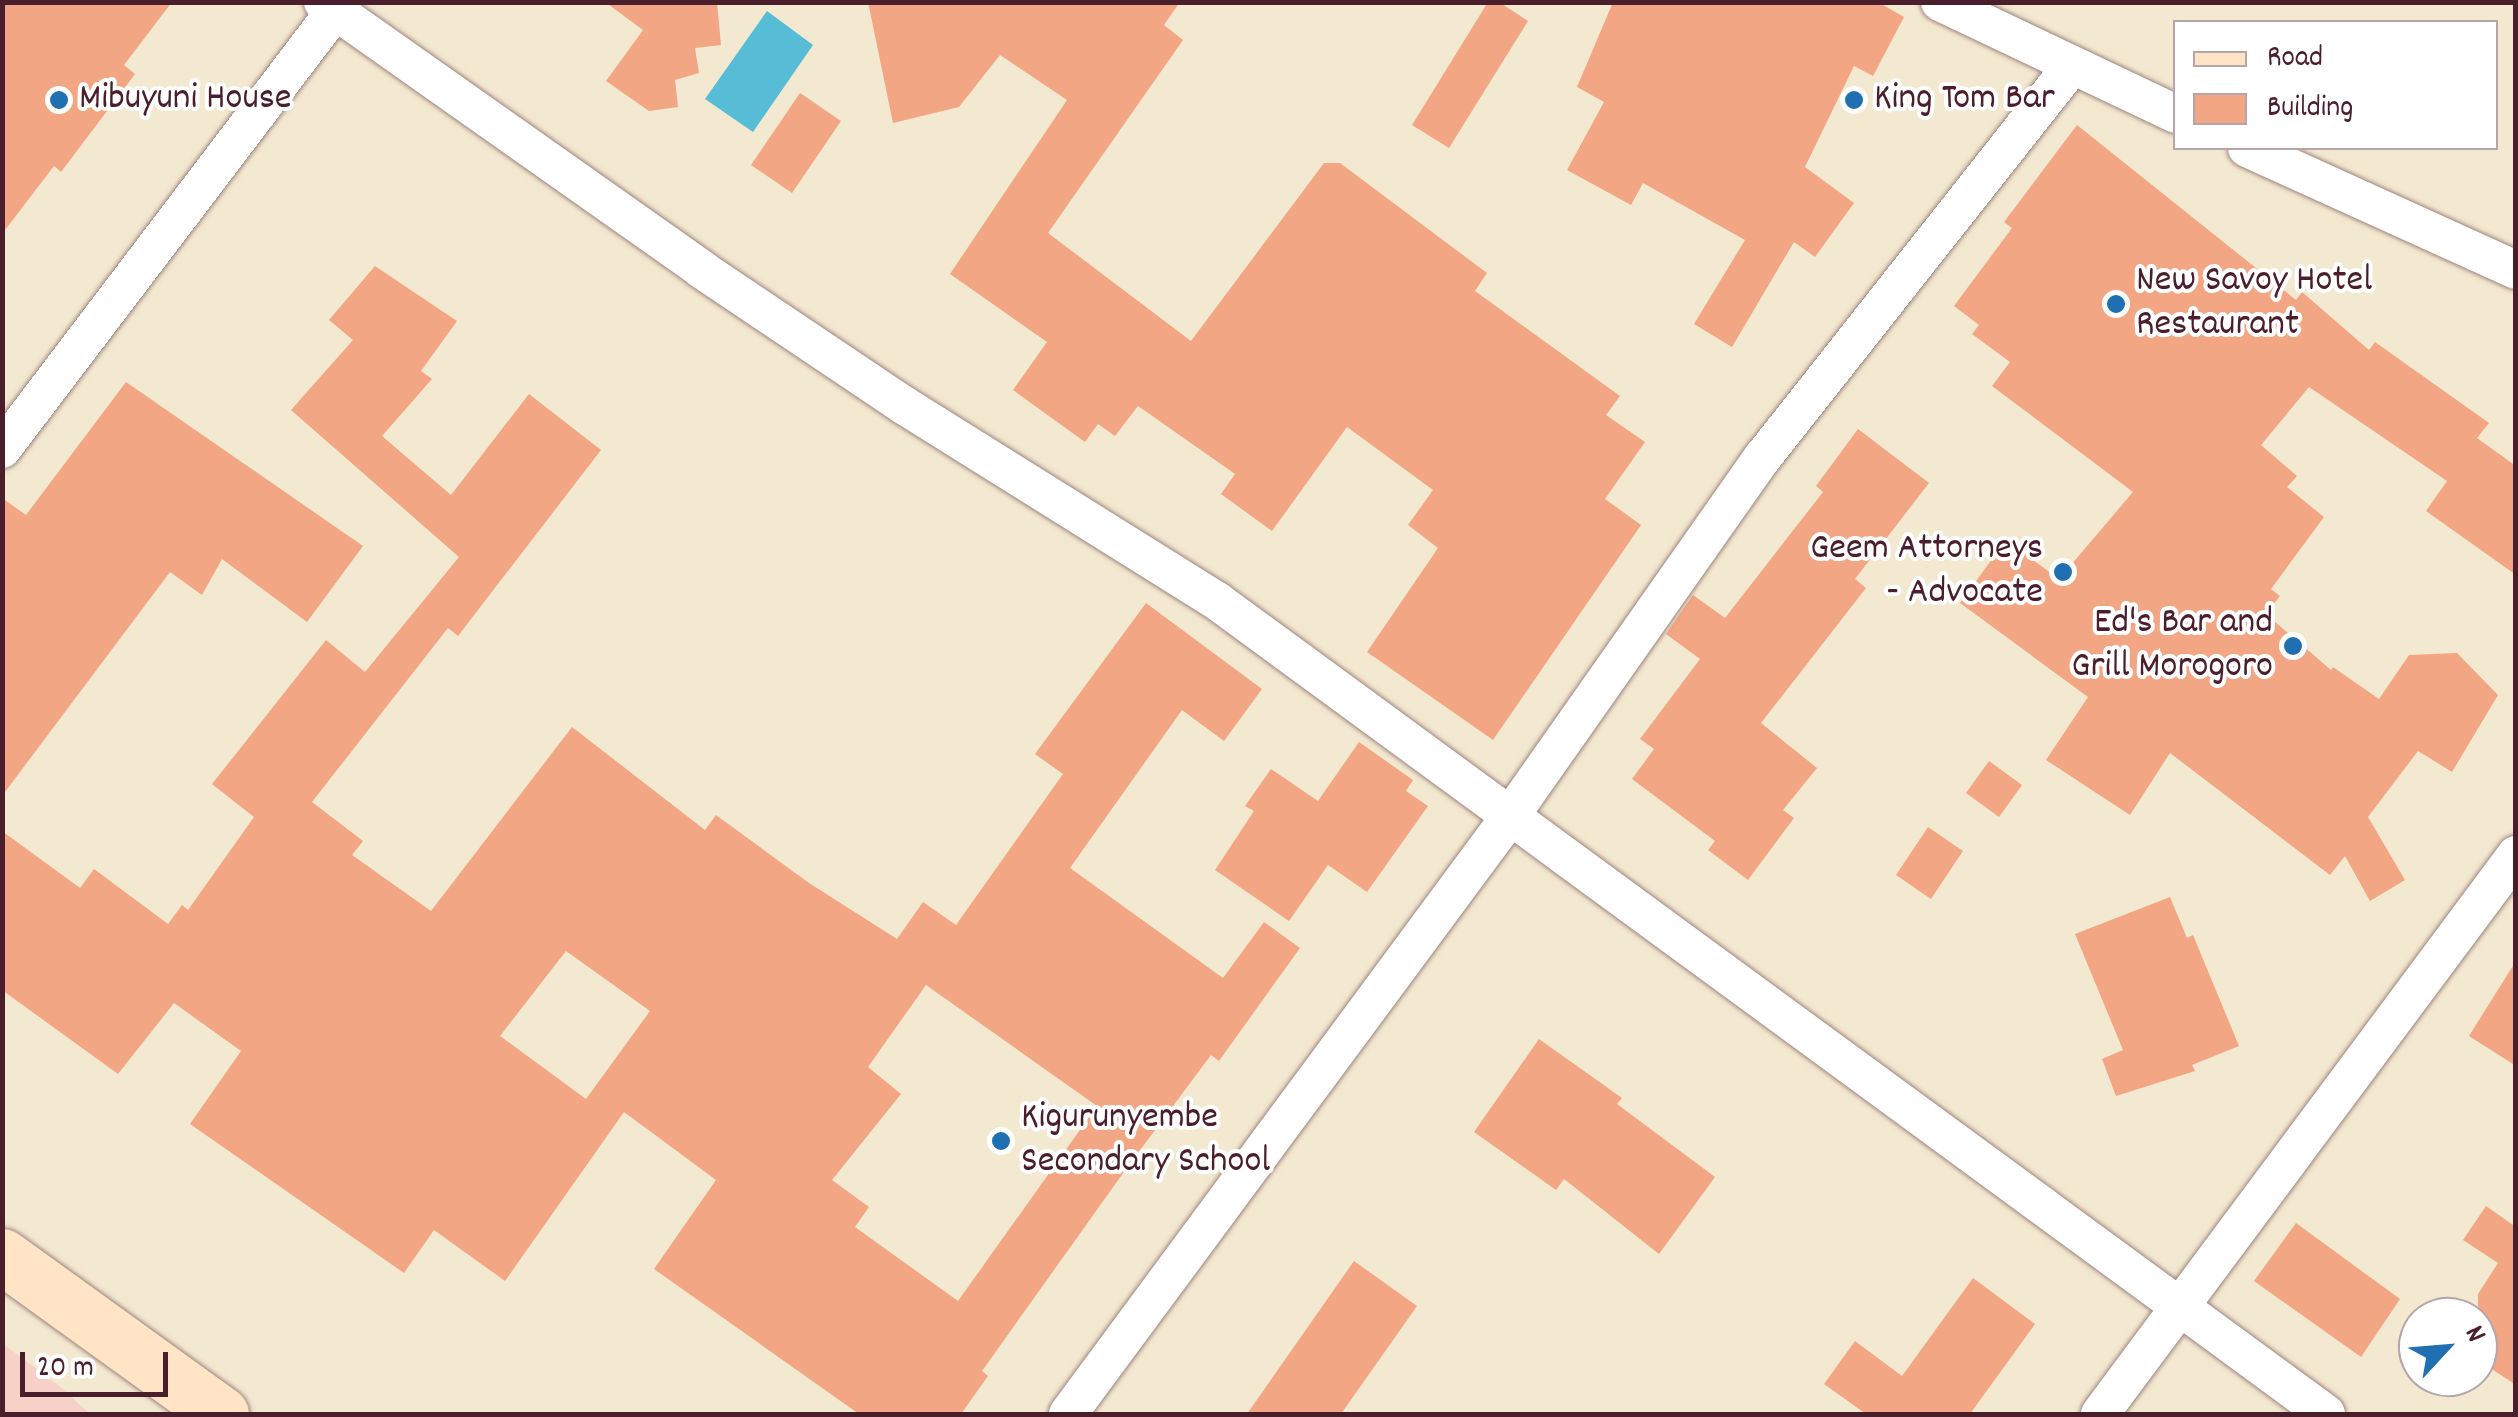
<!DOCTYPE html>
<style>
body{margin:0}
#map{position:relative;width:2518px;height:1417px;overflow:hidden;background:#f3e8d0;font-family:Dekko,sans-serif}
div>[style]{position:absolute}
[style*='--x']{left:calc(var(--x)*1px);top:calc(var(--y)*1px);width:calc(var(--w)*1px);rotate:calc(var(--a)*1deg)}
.built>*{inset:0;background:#f7d1c8}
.water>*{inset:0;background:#57bcd5}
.building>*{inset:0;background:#f3a683}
.roads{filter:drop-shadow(0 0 2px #9e847e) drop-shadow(0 0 2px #9e847e)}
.minor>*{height:38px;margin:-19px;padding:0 19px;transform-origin:19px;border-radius:19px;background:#fff}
.secondary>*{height:55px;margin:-27.5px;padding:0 27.5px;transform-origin:27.5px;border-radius:27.5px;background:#ffe4c6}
.dots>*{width:28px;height:28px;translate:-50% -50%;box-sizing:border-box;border:5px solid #fff;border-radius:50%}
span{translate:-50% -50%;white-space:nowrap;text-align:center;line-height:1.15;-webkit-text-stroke:8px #fff;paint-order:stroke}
.poi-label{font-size:38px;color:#4a1f2b}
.left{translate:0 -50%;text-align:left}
.right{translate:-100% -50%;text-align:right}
.frame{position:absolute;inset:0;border:5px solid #4a1f2b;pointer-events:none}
.legend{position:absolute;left:2173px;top:20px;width:325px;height:130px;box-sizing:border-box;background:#fff;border:2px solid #b7a5aa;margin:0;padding:12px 18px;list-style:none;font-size:30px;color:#4a1f2b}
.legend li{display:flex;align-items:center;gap:20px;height:50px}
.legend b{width:50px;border:2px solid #b7a5aa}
.north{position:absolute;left:2398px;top:1297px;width:100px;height:100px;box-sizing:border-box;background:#fff;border:2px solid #b7a5aa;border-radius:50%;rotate:64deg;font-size:28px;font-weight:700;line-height:40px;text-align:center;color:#4a1f2b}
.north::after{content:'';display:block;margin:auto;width:35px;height:45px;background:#1f6fb2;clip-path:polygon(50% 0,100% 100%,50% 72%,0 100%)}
.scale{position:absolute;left:20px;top:1352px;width:148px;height:45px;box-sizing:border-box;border:5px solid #4a1f2b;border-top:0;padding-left:12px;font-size:30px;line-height:35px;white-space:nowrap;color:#4a1f2b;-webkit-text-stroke:8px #fff;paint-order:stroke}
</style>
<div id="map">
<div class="built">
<i style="clip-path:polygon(2px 1343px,57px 1384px,90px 1414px,3px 1414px)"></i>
</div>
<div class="water">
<i style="clip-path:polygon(767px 11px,813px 45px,753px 132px,705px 99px)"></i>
</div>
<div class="building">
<i style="clip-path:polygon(2px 2px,172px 2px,124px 65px,135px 74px,61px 172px,54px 166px,2px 234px)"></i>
<i style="clip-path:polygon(605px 2px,717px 2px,721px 45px,695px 48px,699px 73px,675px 80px,678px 107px,649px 111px,606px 81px,643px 30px)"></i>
<i style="clip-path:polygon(868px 2px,1180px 2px,1164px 25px,1183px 40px,1048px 233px,1191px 341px,1324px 163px,1340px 163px,1487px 273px,1475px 291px,1620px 396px,1606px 415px,1645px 442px,1605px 499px,1641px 525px,1493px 740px,1367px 652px,1438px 548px,1408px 525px,1433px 490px,1347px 427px,1272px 531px,1221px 494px,1235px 474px,1138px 406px,1115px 436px,1098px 424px,1085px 442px,1013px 390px,1047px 342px,950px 274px,1067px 100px,1000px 55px,959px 107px,893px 123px)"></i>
<i style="clip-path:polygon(1488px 2px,1499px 2px,1528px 21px,1449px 148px,1412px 125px)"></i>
<i style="clip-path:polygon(1613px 2px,1878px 2px,1904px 17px,1873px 76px,1854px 66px,1805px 167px,1854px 203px,1815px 257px,1794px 242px,1732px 347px,1694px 324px,1745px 240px,1643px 183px,1631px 205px,1567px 170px,1604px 102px,1577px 87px)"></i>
<i style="clip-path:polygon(800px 93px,841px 121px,792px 193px,751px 165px)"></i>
<i style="clip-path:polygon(2077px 125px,2296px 300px,2302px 292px,2369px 350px,2375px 342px,2489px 423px,2477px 438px,2516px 466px,2516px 575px,2426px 511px,2447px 481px,2309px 387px,2261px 445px,2297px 476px,2287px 487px,2324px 517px,2271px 589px,2280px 596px,2266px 614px,2331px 670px,2333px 667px,2379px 699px,2409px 655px,2457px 653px,2498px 695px,2452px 772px,2418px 751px,2368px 817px,2405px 880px,2370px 901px,2345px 856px,2330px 875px,2170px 753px,2130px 815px,2046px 760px,2088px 697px,1960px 603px,2006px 540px,2059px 579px,2133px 492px,1992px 386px,2010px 362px,1972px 334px,1979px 325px,1954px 306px,2012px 228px,2004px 222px)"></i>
<i style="clip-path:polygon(evenodd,375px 266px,457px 321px,421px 371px,432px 379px,382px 436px,451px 495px,529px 394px,601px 450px,458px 636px,448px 628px,312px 802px,363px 841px,352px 855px,431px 911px,572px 727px,705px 830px,716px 815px,809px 883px,897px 939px,923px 902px,956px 925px,1063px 774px,1035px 754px,1146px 603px,1262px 689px,1224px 741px,1182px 710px,1070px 868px,1223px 978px,1264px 922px,1300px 948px,1219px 1061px,1211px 1055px,1126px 1169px,982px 1371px,988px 1376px,961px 1414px,859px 1414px,654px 1269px,716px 1180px,624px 1112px,505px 1281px,434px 1230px,404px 1273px,190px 1124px,241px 1051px,174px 1003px,118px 1074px,2px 990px,2px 831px,80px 888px,94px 869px,168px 924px,182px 905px,188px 910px,254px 817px,212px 784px,326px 640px,365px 672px,459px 557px,291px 410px,353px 340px,329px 320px,375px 266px,566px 951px,650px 1011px,586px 1099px,500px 1036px,566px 951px,375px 266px,926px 985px,1097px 1106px,958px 1301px,855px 1227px,869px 1207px,832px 1180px,901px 1094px,868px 1067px,926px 985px)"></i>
<i style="clip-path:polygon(126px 382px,363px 546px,307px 622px,222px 559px,202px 595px,170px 572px,2px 796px,2px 498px,26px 515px)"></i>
<i style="clip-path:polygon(1858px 429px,1929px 483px,1855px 579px,1866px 588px,1761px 723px,1817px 768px,1783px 810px,1794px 818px,1748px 880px,1708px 850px,1715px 841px,1632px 779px,1654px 749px,1640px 739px,1700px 659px,1666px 634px,1693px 595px,1725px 618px,1823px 492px,1816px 486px)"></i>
<i style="clip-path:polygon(1359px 742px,1413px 780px,1406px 791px,1428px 806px,1367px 892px,1328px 865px,1289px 921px,1215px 870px,1254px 811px,1245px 806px,1271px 769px,1318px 801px)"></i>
<i style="clip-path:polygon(1989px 761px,2022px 785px,1999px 817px,1966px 793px)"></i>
<i style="clip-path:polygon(1928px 827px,1963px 851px,1931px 899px,1896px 875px)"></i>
<i style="clip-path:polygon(2170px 897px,2187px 938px,2193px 935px,2239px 1046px,2192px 1065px,2195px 1071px,2116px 1096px,2102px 1059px,2123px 1050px,2075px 934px)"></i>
<i style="clip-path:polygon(2516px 961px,2516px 1066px,2469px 1036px)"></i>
<i style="clip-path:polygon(1539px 1039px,1622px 1098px,1617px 1104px,1715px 1177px,1659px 1254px,1564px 1179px,1556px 1190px,1474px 1132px)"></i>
<i style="clip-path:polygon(2486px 1206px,2516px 1227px,2516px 1385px,2478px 1360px,2478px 1294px,2498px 1263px,2463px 1240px)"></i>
<i style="clip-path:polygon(2296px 1223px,2400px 1299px,2361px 1357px,2254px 1281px)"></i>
<i style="clip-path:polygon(1354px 1261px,1417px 1306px,1341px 1414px,1247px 1414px)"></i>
<i style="clip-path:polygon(1973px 1278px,2035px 1324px,1970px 1414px,1866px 1414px,1824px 1384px,1855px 1341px,1902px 1376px)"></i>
</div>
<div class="roads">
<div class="minor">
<i style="--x:323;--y:2;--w:463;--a:35.2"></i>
<i style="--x:701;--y:269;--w:246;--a:33.9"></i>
<i style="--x:905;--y:406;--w:368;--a:32"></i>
<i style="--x:1217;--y:601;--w:1375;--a:36.24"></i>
<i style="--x:1940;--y:2;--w:261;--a:25.4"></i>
<i style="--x:2247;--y:148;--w:295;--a:24.4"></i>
<i style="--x:2;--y:449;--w:550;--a:-52.76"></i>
<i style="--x:1068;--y:1414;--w:745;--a:-53.51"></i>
<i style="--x:1511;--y:815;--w:438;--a:-54.9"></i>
<i style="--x:1763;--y:457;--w:498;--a:-51.7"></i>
<i style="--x:2100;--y:1414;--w:697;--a:-53.34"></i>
</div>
<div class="secondary">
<i style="--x:2;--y:1256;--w:270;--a:35.8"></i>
</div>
</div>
<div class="dots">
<i style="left:59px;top:100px;background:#1f6fb2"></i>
<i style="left:1854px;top:100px;background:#1f6fb2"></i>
<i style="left:2116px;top:304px;background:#1f6fb2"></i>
<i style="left:2063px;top:572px;background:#1f6fb2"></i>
<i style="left:2293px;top:646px;background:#1f6fb2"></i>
<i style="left:1001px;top:1141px;background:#1f6fb2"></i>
</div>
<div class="poi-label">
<span class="left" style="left:79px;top:100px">Mibuyuni House</span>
<span class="left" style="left:1874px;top:100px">King Tom Bar</span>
<span class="left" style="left:2136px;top:304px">New Savoy Hotel<br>Restaurant</span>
<span class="right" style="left:2043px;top:572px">Geem Attorneys<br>- Advocate</span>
<span class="right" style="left:2273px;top:646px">Ed's Bar and<br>Grill Morogoro</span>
<span class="left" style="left:1021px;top:1141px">Kigurunyembe<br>Secondary School</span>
</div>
<div class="frame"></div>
<ul class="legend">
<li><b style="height:12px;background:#ffe4c6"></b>Road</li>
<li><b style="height:28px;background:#f3a683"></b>Building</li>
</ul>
<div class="north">N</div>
<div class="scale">20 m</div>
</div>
